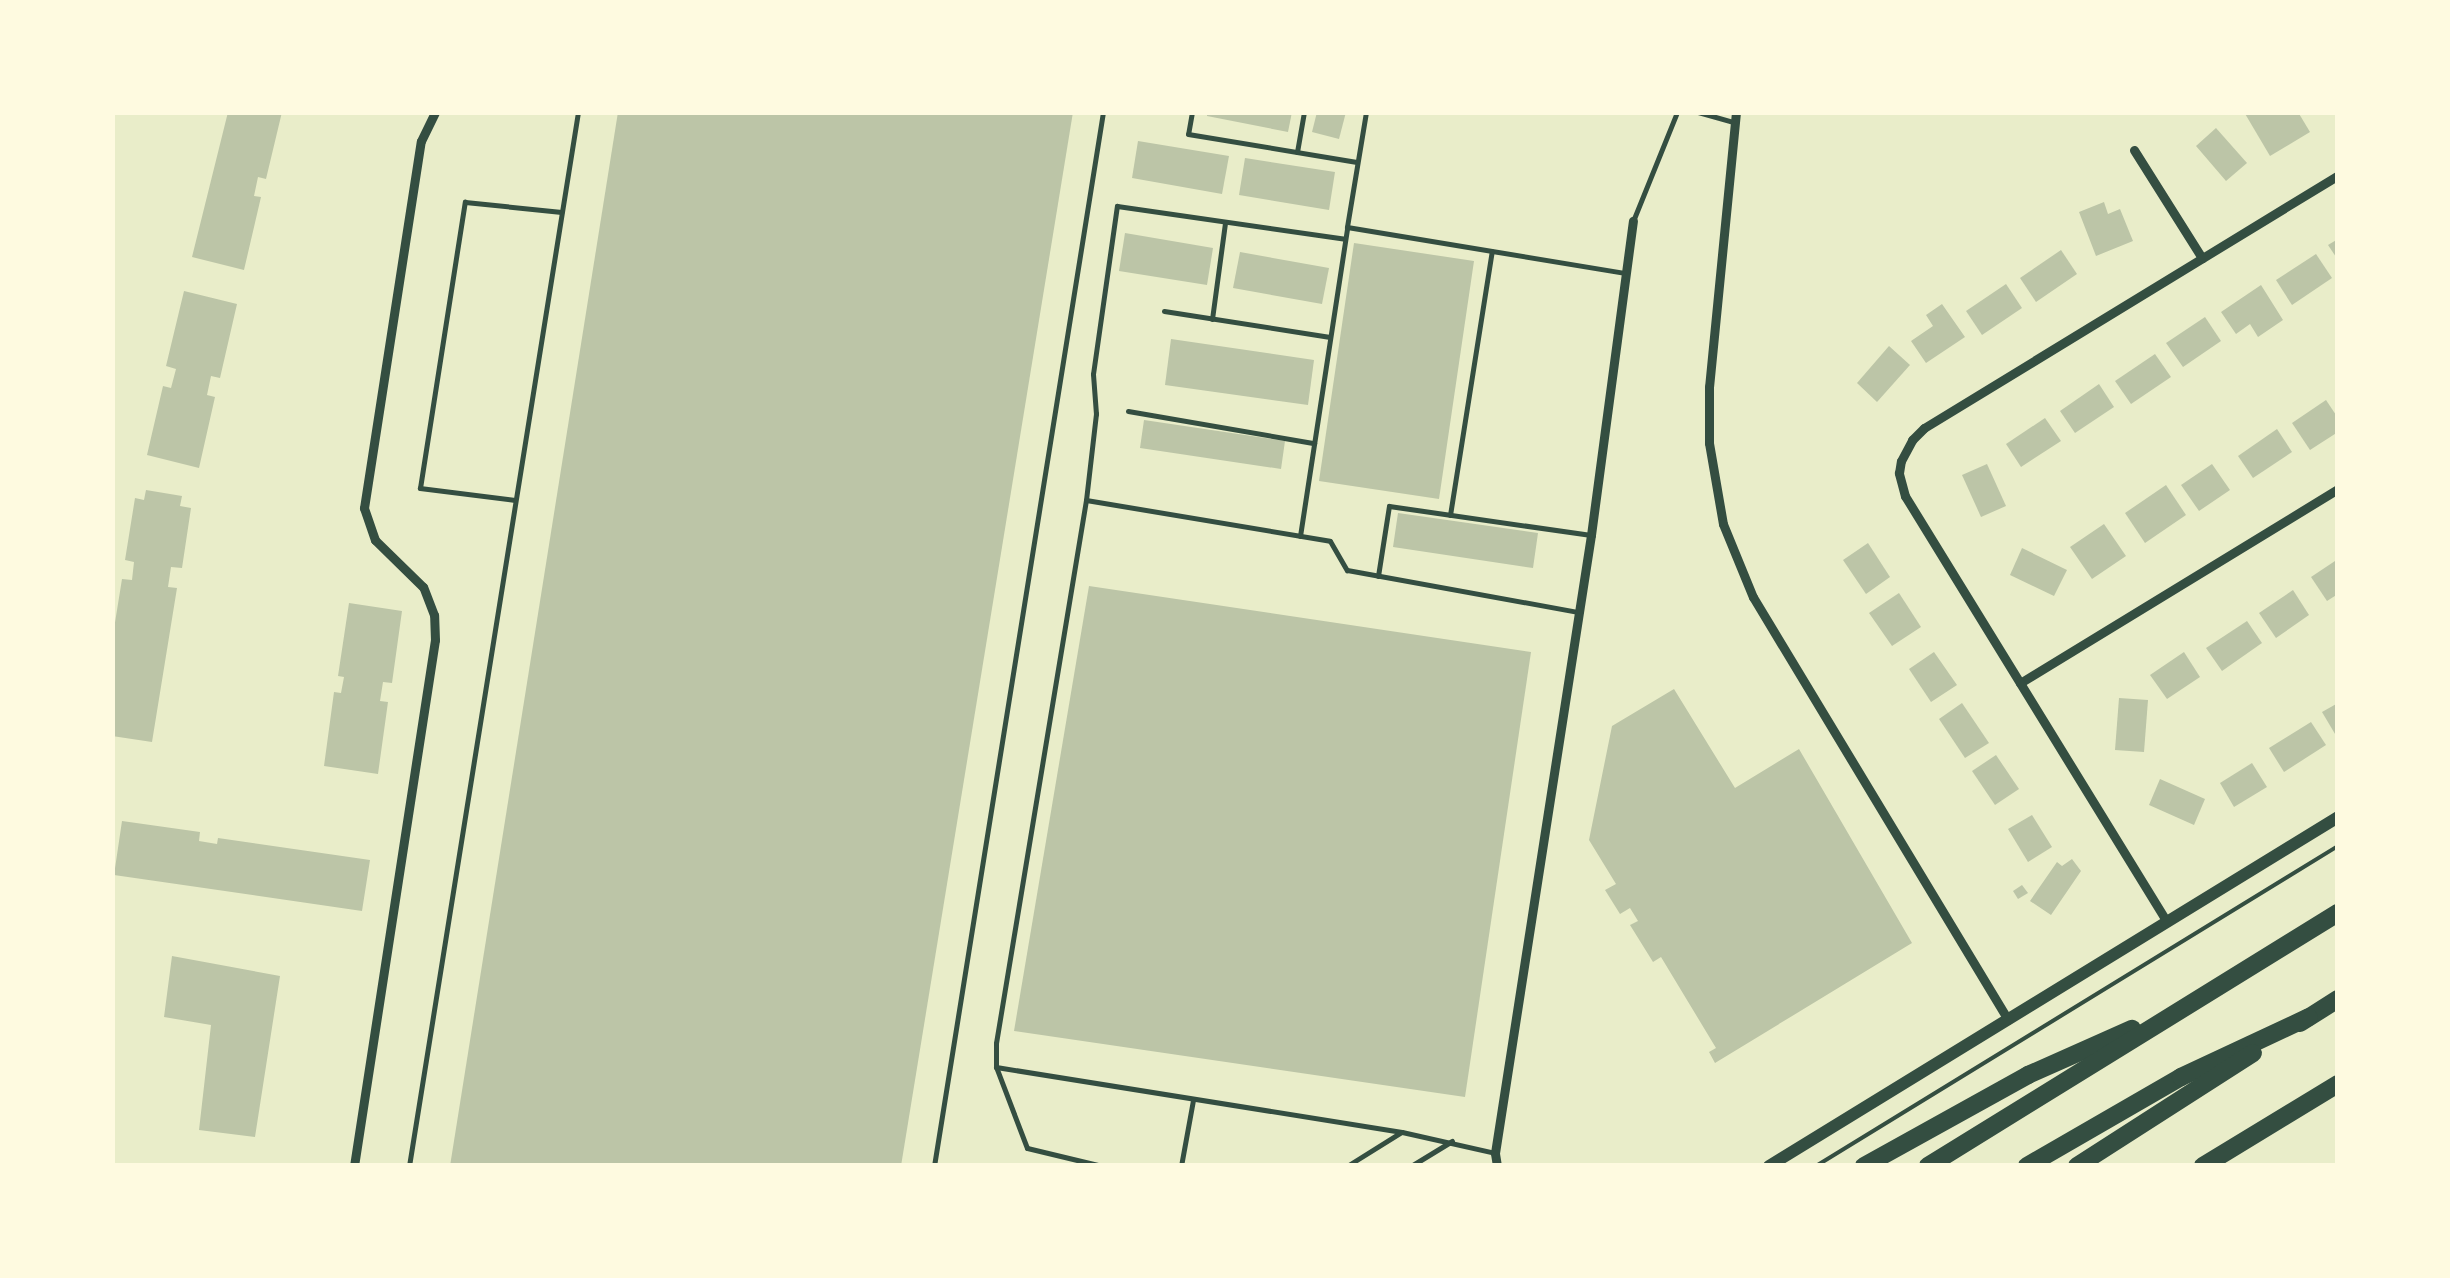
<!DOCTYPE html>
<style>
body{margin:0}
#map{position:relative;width:2450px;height:1278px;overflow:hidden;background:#e9edc9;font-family:"Titillium Web",sans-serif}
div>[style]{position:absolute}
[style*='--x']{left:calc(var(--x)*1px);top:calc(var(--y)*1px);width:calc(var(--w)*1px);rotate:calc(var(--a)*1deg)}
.building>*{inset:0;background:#bcc5a7}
.path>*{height:4px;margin:-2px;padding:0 2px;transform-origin:2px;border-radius:2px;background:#344e41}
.service>*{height:5px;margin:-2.5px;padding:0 2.5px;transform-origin:2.5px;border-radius:2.5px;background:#344e41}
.minor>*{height:9px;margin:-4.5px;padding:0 4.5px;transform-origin:4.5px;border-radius:4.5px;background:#344e41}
.secondary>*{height:12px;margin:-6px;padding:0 6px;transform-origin:6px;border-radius:6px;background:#344e41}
.motorway>*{height:18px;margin:-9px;padding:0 9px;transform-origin:9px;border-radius:9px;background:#344e41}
span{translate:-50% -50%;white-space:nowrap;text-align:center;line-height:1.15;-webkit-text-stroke:10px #fefae0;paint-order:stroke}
.frame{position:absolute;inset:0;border:115px solid #fefae0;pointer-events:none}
</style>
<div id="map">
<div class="building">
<i style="clip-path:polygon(228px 112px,282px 112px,266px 179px,258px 177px,254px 196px,261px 197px,244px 270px,192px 257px)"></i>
<i style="clip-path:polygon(618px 112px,1073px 112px,901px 1166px,450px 1166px)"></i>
<i style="clip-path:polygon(1207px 112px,1292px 112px,1288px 132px,1207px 116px)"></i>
<i style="clip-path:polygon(1317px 112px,1346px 112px,1339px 139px,1312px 132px)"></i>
<i style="clip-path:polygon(2244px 112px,2298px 112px,2310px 132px,2270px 156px)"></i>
<i style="clip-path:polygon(2216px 128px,2247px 163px,2226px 181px,2196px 146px)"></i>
<i style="clip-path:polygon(1138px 141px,1229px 156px,1222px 194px,1132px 178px)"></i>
<i style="clip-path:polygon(1245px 158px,1335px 172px,1329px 210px,1239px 195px)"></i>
<i style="clip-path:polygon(2104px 202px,2108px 214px,2120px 209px,2133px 241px,2096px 256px,2079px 212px)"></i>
<i style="clip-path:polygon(1125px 233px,1213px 248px,1207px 285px,1119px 271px)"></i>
<i style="clip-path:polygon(2338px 239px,2338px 260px,2328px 245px)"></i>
<i style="clip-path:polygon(1354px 243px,1474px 261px,1439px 499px,1319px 481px)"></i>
<i style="clip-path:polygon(2061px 250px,2077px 274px,2036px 302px,2020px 278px)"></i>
<i style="clip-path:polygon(1240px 252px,1329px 268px,1322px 304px,1233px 288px)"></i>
<i style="clip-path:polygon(2316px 254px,2332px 278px,2292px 305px,2276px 280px)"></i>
<i style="clip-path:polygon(2006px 284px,2022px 308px,1982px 335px,1966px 311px)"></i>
<i style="clip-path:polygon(2261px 285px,2283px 320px,2258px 337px,2250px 324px,2236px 334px,2221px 312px)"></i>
<i style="clip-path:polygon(184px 291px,237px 304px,220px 378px,211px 376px,207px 395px,215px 397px,199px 468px,147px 455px,163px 386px,171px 388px,176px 369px,166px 366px)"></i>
<i style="clip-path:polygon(1942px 304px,1965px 337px,1926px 363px,1911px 341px,1933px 326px,1926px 315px)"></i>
<i style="clip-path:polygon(2205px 317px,2221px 341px,2183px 367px,2166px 343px)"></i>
<i style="clip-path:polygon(1171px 339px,1314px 360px,1308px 405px,1165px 385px)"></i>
<i style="clip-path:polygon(1889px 346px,1910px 365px,1877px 402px,1857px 383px)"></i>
<i style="clip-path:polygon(2155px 354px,2171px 377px,2131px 404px,2115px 381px)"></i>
<i style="clip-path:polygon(2099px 384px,2114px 407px,2075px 433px,2060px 411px)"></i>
<i style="clip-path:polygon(2326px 400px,2338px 418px,2338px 432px,2310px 450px,2292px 423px)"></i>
<i style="clip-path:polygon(2045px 418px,2061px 441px,2021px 467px,2006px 444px)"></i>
<i style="clip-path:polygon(1144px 420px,1285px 441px,1281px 469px,1140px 448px)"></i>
<i style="clip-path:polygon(2277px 429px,2292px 452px,2253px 478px,2238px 456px)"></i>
<i style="clip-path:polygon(1987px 464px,2006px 506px,1981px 517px,1962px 475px)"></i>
<i style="clip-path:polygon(2212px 464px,2230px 490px,2199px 511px,2181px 485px)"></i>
<i style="clip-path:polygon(2166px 485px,2186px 515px,2145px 543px,2125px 513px)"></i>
<i style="clip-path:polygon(146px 490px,182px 496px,180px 506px,191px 508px,182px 568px,171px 567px,168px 587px,177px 588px,152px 742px,112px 736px,112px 641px,122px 579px,132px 580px,134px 562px,125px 560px,135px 498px,144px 500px)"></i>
<i style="clip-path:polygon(1398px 513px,1538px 533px,1533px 568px,1393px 547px)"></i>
<i style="clip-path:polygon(2104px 524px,2126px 556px,2092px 579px,2070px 547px)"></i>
<i style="clip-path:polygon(1868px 543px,1890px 577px,1866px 594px,1843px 560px)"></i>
<i style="clip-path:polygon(2022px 548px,2067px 570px,2054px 596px,2010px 575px)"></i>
<i style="clip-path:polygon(2338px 559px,2338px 594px,2327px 601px,2311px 577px)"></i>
<i style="clip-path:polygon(1089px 586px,1531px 652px,1465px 1097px,1014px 1031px)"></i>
<i style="clip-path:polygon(2293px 590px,2309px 615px,2276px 638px,2259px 613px)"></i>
<i style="clip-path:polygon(1899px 593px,1921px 627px,1892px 646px,1869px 613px)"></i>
<i style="clip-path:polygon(349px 603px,402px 611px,392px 683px,383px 682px,380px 701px,388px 702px,378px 774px,324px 766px,334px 692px,341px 693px,344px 677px,338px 676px)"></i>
<i style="clip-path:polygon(2247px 621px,2262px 643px,2222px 671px,2206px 648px)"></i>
<i style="clip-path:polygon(1934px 652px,1957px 685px,1931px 702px,1909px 669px)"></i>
<i style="clip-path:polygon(2184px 652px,2200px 677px,2167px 699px,2150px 675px)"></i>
<i style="clip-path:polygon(1674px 689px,1735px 788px,1799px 749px,1912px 943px,1715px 1063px,1709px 1052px,1716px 1048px,1661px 957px,1653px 962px,1630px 925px,1638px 921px,1630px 908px,1620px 914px,1605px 890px,1616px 884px,1589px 840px,1612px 726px)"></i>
<i style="clip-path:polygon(2119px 698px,2148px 700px,2144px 752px,2115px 750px)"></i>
<i style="clip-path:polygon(1962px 703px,1989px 743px,1965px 758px,1939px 719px)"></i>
<i style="clip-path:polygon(2338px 703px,2338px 739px,2322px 712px)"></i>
<i style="clip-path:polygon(2311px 722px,2326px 745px,2284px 772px,2269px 748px)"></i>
<i style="clip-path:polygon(1996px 755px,2019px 789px,1995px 805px,1972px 771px)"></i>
<i style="clip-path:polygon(2252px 763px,2267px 787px,2234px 807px,2220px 783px)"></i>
<i style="clip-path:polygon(2160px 779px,2205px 799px,2194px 825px,2149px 805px)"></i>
<i style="clip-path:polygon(2032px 815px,2052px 847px,2028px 862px,2008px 829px)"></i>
<i style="clip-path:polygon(122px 821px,200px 832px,199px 841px,217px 844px,218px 838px,370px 860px,362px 911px,114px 875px)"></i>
<i style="clip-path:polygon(2072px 859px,2081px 871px,2051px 915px,2030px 901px,2057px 862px,2062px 866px)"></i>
<i style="clip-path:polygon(2022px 885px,2028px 893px,2018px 899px,2013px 891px)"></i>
<i style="clip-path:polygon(172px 956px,280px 976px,255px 1137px,199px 1130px,211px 1025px,164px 1017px)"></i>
</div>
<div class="path">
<i style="--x:1816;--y:1166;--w:612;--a:-31.51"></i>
</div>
<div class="service">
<i style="--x:1192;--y:112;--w:22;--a:100"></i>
<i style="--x:1188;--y:134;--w:171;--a:9.4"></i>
<i style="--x:1366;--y:112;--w:117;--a:99.4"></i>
<i style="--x:1347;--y:227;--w:281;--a:9.4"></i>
<i style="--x:1698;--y:112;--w:37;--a:16"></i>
<i style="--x:1297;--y:152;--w:41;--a:-80.1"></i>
<i style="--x:1633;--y:221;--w:118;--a:-68"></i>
<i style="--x:1164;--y:311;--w:168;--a:8.9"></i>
<i style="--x:1212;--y:319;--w:97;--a:-82.3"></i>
<i style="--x:1128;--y:411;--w:189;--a:9.8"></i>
<i style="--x:515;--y:500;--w:96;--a:-172.8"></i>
<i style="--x:420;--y:488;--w:290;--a:-81.1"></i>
<i style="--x:465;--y:202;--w:97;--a:5.9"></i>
<i style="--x:1086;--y:500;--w:87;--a:-83.4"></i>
<i style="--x:1096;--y:414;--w:40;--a:-94.3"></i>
<i style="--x:1093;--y:374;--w:170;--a:-81.9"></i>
<i style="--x:1117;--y:206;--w:230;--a:8.2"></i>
<i style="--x:1450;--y:515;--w:267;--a:-81"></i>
<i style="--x:1300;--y:536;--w:312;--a:-81.3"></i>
<i style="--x:1378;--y:576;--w:71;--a:-81.1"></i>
<i style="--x:1389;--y:506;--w:204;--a:8.2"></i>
<i style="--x:996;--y:1067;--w:411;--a:9.1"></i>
<i style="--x:1402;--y:1132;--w:95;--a:12.7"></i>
<i style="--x:409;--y:1166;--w:1067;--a:-80.89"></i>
<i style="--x:934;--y:1166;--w:1067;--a:-80.89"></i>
<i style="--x:1102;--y:1166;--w:77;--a:-166.5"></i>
<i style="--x:1027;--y:1148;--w:87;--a:-110.9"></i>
<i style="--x:996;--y:1067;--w:24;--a:-90"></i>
<i style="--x:996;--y:1043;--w:550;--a:-80.59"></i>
<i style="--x:1086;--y:500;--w:247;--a:9.5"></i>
<i style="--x:1330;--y:541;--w:34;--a:60"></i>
<i style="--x:1347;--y:570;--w:234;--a:10.3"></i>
<i style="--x:1181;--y:1166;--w:67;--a:-79.7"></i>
<i style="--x:1347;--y:1166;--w:62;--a:-31.9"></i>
<i style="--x:1411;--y:1166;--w:48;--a:-31.4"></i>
</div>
<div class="minor">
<i style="--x:1736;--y:112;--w:276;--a:95.6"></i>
<i style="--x:1709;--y:387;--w:56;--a:90"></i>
<i style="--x:1709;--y:443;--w:82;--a:80.2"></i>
<i style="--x:1723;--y:524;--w:79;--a:67.7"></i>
<i style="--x:1753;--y:597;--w:494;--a:58.9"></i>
<i style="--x:2134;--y:150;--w:128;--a:57.8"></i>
<i style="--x:2020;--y:683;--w:373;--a:-31.4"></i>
<i style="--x:2167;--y:922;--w:500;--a:-121.59"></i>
<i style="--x:1905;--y:496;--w:24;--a:-105"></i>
<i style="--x:1899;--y:473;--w:12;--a:-81"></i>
<i style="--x:1901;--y:461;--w:24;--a:-62"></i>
<i style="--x:1912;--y:440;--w:17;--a:-45"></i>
<i style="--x:1924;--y:428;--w:485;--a:-31.4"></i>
<i style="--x:354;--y:1166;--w:532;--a:-81.25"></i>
<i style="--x:435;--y:640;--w:25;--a:-92"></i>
<i style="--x:434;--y:615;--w:30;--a:-111"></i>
<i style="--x:423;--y:587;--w:67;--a:-135.6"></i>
<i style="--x:375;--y:540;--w:34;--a:-109"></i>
<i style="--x:364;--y:508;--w:371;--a:-81.2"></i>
<i style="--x:421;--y:141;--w:32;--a:-64"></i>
<i style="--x:1497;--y:1166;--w:13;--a:-99"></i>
<i style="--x:1495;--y:1153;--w:625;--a:-81.17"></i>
<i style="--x:1591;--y:535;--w:317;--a:-82.4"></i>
</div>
<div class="secondary">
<i style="--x:1769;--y:1166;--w:668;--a:-31.52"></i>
</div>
<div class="motorway">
<i style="--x:2300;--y:1023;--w:45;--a:-32.3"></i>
<i style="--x:1864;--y:1166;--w:188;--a:-29"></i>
<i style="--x:2028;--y:1075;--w:114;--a:-23.9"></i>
<i style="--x:1928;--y:1166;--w:482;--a:-31.7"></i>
<i style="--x:2027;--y:1166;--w:178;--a:-30"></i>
<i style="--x:2181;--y:1077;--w:141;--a:-25.1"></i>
<i style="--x:2077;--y:1166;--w:209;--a:-32.7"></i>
<i style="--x:2203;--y:1166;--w:158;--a:-31.3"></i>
</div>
<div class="frame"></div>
</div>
